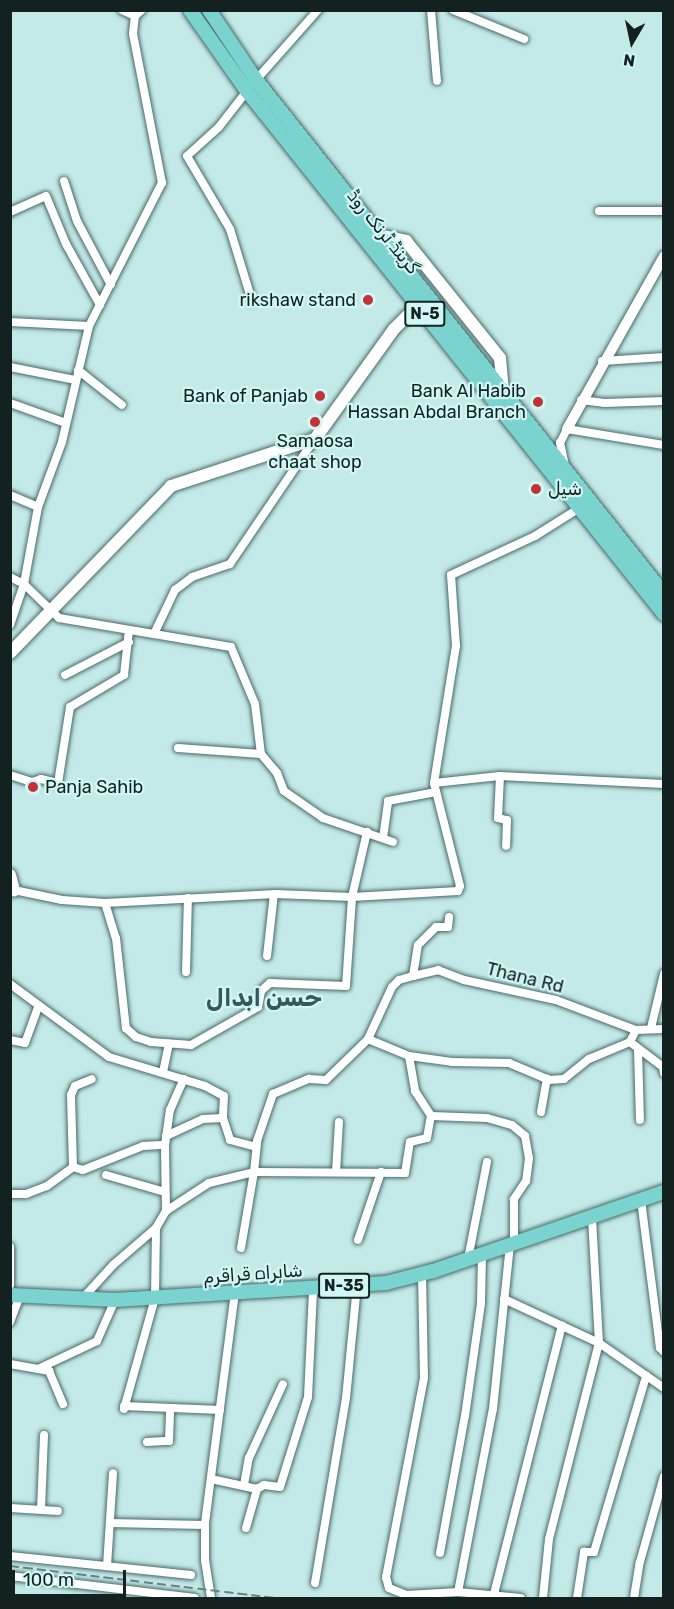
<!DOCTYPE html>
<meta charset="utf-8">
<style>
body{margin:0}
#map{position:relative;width:674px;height:1609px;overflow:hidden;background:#c4eae8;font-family:Rubik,Cairo,sans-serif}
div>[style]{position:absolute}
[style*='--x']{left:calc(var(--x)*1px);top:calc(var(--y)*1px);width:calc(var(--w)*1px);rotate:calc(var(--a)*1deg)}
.roads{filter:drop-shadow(0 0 2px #486a69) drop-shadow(0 0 2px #486a69)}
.minor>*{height:8px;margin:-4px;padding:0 4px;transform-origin:4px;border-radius:4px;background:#fff}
.tertiary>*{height:10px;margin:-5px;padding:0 5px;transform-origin:5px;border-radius:5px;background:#fff}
.secondary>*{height:12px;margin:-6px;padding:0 6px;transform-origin:6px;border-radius:6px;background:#fff}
.trunk>*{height:14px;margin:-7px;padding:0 7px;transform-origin:7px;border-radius:7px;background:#7bd3d0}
.rail>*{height:2px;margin-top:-1px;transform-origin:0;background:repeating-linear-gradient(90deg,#67817f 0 9px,transparent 0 13.5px)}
.dots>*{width:16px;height:16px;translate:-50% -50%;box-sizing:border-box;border:3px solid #d1f7f5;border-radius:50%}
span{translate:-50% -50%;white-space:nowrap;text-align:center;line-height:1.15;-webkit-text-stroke:4.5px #d1f7f5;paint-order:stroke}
.shield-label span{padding:2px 4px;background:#d1f7f5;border:2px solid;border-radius:4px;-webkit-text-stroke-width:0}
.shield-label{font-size:16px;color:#132120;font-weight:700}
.street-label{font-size:18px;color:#132120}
.poi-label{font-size:18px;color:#132120}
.right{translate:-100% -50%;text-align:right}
.left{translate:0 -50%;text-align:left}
.district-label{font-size:24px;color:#365857;font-weight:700}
.frame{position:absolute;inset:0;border:12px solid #132120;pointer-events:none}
.north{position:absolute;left:602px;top:12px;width:60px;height:60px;-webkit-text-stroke:4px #d1f7f5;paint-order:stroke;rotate:189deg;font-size:16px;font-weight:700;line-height:24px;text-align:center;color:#132120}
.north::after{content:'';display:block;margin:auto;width:21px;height:27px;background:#132120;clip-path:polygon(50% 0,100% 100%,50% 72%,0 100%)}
.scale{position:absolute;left:12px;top:1570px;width:114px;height:27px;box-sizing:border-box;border:3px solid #132120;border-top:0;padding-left:8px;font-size:18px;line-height:21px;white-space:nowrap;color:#132120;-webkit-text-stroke:4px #d1f7f5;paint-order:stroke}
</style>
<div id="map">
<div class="roads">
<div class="minor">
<i style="--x:122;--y:10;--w:14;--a:25"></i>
<i style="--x:431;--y:10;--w:71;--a:85.2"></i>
<i style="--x:453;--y:10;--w:77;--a:22.2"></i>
<i style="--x:256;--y:80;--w:94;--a:-48.5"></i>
<i style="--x:247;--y:91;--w:46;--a:127.9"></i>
<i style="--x:219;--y:127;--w:43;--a:137.8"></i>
<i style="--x:187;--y:156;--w:85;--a:59.5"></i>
<i style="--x:230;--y:229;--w:75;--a:73"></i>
<i style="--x:64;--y:181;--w:42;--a:72"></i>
<i style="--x:77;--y:221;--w:72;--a:62"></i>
<i style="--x:599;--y:211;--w:65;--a:0"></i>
<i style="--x:10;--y:212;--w:39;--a:-24"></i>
<i style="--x:46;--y:196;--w:52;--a:67.4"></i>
<i style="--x:66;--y:244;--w:70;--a:60.9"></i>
<i style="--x:10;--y:322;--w:79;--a:2.9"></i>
<i style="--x:602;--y:361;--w:62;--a:-3.7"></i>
<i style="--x:10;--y:367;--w:66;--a:11.3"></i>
<i style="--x:78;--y:370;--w:56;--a:38.5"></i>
<i style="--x:581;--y:400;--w:24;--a:7"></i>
<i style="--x:605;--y:403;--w:59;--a:-1.9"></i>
<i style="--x:10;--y:403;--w:59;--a:19.7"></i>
<i style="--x:565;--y:466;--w:24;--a:-102"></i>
<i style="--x:560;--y:443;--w:16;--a:-63"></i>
<i style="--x:567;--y:429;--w:98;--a:9.4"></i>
<i style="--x:10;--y:495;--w:30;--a:23"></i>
<i style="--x:10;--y:577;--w:16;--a:27"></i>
<i style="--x:24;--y:584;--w:49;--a:44.2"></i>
<i style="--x:59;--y:618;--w:96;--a:9.6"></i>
<i style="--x:154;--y:634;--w:49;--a:-64.5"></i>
<i style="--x:175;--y:590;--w:21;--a:-37"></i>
<i style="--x:192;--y:577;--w:40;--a:-18.9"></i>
<i style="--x:230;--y:564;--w:150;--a:-55.9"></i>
<i style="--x:10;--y:625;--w:43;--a:-71.1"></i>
<i style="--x:24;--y:584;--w:78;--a:-79.7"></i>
<i style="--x:38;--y:507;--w:69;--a:-69.7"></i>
<i style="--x:62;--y:442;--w:119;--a:-76.9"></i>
<i style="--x:89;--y:326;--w:161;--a:-63"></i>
<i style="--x:162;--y:183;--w:152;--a:-101"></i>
<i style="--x:133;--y:34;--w:18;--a:-84"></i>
<i style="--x:135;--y:16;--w:9;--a:-41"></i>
<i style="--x:154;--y:634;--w:78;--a:9.6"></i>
<i style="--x:231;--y:647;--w:62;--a:67.2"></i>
<i style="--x:255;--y:704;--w:50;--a:83.2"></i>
<i style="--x:261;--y:754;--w:25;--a:50"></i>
<i style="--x:277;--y:773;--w:19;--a:69"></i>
<i style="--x:284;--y:791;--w:47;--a:34.7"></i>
<i style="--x:323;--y:818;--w:74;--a:18.9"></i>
<i style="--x:65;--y:675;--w:72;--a:-27.3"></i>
<i style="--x:178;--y:748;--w:83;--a:4.1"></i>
<i style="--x:10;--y:775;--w:23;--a:18"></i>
<i style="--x:32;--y:782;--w:9;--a:-18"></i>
<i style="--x:41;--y:779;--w:17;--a:13"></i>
<i style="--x:58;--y:783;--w:77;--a:-81"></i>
<i style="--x:70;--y:707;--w:63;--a:-30.7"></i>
<i style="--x:124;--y:675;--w:45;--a:-83.7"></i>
<i style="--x:500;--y:776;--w:42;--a:92.7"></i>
<i style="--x:498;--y:818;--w:9;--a:13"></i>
<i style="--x:507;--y:820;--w:26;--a:92"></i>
<i style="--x:434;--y:783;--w:66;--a:-6.1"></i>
<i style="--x:500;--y:776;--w:164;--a:2.8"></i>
<i style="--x:383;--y:838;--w:37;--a:-82"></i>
<i style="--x:388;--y:801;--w:49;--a:-10.6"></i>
<i style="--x:14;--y:890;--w:49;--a:11.8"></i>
<i style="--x:62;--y:900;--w:43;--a:4"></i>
<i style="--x:105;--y:903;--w:171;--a:-3"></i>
<i style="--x:276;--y:894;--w:76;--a:2.3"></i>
<i style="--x:352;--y:897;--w:106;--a:-3.2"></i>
<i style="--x:458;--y:891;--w:5;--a:-68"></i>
<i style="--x:460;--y:886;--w:106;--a:-104.2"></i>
<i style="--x:434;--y:783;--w:139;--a:-80.9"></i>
<i style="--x:456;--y:646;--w:71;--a:-94"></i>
<i style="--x:451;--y:575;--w:93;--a:-24.9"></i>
<i style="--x:535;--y:536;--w:51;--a:-32.1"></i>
<i style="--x:105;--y:903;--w:37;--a:73"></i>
<i style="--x:116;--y:938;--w:91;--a:83.7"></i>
<i style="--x:126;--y:1028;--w:13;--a:42"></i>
<i style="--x:136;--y:1037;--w:16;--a:18"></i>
<i style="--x:151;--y:1042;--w:40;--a:4.3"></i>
<i style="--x:191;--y:1045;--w:77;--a:-29.6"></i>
<i style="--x:258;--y:1007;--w:16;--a:-79"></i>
<i style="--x:261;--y:991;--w:12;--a:-42"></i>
<i style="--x:270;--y:983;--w:76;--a:2.3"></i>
<i style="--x:346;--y:986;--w:89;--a:-86.1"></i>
<i style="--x:352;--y:897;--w:67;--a:-77"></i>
<i style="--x:267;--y:956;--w:62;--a:-83.6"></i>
<i style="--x:186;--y:972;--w:74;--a:-88.5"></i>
<i style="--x:413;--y:976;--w:26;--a:-13"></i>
<i style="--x:438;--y:970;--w:28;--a:21"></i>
<i style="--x:464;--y:980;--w:94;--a:12.3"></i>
<i style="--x:556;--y:1000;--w:85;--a:20.6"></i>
<i style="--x:636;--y:1030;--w:28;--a:-2"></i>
<i style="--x:10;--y:984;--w:123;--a:36.4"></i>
<i style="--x:109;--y:1057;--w:100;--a:16.8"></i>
<i style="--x:205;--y:1086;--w:21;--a:28"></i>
<i style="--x:224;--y:1096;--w:22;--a:93"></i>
<i style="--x:223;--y:1118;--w:23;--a:72"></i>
<i style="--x:230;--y:1140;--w:27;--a:15"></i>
<i style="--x:651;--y:1028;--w:56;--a:-76.5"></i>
<i style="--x:636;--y:1030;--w:13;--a:117"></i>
<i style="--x:630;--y:1042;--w:41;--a:37.1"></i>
<i style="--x:663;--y:1067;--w:6;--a:81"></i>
<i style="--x:368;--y:1039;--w:44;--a:22.5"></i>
<i style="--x:409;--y:1056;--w:43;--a:7.9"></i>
<i style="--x:452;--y:1062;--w:57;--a:1"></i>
<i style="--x:509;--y:1063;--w:43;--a:23"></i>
<i style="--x:549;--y:1080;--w:15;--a:-4"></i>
<i style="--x:564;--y:1079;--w:32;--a:-39"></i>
<i style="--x:589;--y:1059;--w:44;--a:-22.5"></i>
<i style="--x:10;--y:1040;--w:15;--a:11"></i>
<i style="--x:25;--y:1043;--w:38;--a:-70"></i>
<i style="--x:638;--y:1050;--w:70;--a:88.4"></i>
<i style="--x:409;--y:1056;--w:36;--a:80"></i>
<i style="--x:415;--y:1091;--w:30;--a:57"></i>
<i style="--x:431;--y:1116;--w:56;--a:2"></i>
<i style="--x:487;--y:1118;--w:26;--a:16"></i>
<i style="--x:512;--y:1125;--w:17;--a:40"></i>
<i style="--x:525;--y:1136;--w:22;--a:80"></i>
<i style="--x:529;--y:1158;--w:23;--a:97"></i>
<i style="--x:526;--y:1181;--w:22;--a:124"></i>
<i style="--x:514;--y:1199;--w:44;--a:90"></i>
<i style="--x:163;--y:1072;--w:29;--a:-78"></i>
<i style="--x:541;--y:1112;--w:34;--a:-80"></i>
<i style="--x:166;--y:1136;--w:41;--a:-24.7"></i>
<i style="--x:203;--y:1119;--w:20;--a:-3"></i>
<i style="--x:73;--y:1167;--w:10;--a:17"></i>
<i style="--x:83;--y:1170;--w:65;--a:-21.8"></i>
<i style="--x:143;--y:1146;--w:22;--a:-3"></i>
<i style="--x:165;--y:1145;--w:35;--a:-82"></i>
<i style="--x:170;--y:1110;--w:34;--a:-66"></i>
<i style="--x:73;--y:1167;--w:72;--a:-91.6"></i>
<i style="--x:71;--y:1095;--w:10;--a:-66"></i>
<i style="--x:75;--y:1086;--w:18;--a:-22"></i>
<i style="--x:336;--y:1172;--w:50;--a:-86.6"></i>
<i style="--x:106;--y:1175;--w:61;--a:16.1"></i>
<i style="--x:10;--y:1194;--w:16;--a:0"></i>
<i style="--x:26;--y:1194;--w:22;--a:-21"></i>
<i style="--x:47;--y:1186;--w:32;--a:-36"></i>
<i style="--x:641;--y:1200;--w:149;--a:82.7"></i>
<i style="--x:660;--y:1348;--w:6;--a:45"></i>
<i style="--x:166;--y:1211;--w:51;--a:-33.1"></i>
<i style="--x:209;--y:1183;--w:46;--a:-13.7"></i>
<i style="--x:254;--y:1172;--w:31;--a:-84"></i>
<i style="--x:257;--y:1141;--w:50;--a:-71.2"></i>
<i style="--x:273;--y:1094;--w:39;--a:-23"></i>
<i style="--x:309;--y:1079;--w:17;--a:3"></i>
<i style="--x:326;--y:1080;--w:59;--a:-44.3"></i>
<i style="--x:368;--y:1039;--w:57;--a:-65.2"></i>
<i style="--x:392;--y:987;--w:10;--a:-45"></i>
<i style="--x:399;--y:980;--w:15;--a:-16"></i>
<i style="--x:413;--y:976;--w:31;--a:-81"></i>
<i style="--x:418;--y:945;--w:25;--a:-45"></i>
<i style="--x:436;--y:927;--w:12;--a:0"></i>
<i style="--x:448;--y:927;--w:10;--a:-84"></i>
<i style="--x:358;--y:1240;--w:72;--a:-71.3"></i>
<i style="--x:10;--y:1247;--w:38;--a:90"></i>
<i style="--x:241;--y:1248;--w:77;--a:-80.3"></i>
<i style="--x:254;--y:1172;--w:151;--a:0.4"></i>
<i style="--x:405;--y:1173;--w:31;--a:-81"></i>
<i style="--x:410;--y:1142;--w:17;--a:-13"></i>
<i style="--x:427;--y:1138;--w:22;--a:-80"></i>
<i style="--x:468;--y:1259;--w:99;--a:-78.9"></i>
<i style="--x:422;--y:1274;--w:104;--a:88.9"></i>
<i style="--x:424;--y:1378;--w:203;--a:100.8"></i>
<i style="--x:386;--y:1577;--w:11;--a:75"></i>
<i style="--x:389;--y:1588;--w:18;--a:22"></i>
<i style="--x:406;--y:1595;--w:52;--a:-3.3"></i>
<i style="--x:458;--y:1592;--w:63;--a:5.4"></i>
<i style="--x:83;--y:1298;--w:45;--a:-47.7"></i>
<i style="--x:113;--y:1265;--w:57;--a:-40.7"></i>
<i style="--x:504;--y:1299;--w:105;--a:24.9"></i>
<i style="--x:599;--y:1343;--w:79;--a:34.7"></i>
<i style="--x:10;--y:1322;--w:28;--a:-69"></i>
<i style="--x:10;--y:1364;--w:40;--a:10"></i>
<i style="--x:49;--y:1371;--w:36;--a:67"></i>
<i style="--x:40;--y:1368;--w:63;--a:-25.3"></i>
<i style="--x:97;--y:1341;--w:45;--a:-66.3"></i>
<i style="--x:124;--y:1406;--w:96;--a:2.4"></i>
<i style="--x:124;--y:1409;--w:115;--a:-74.4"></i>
<i style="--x:155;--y:1298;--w:70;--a:-89.2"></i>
<i style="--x:156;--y:1228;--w:20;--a:-60"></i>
<i style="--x:166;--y:1211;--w:66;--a:-90.9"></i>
<i style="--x:147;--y:1442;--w:22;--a:-3"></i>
<i style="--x:169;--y:1441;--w:33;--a:-88"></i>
<i style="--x:211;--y:1479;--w:47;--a:12.3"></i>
<i style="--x:244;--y:1485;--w:27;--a:-80"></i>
<i style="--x:249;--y:1458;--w:81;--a:-65.3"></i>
<i style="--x:10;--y:1508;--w:48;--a:3.6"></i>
<i style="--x:41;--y:1510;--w:75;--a:-87.7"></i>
<i style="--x:110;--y:1523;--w:95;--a:1.2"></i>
<i style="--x:246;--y:1528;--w:41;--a:-74.2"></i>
<i style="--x:257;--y:1489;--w:8;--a:-30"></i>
<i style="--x:264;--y:1485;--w:16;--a:7"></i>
<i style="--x:280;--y:1487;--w:94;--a:-72.7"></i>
<i style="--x:308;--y:1397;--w:108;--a:-87.3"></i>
<i style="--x:440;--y:1553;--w:139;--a:-79.7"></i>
<i style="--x:465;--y:1416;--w:114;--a:-81.9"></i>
<i style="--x:481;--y:1303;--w:48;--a:-88.8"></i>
<i style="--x:10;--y:1556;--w:182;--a:6"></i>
<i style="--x:107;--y:1566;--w:93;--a:-86.3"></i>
<i style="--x:10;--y:1576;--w:186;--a:6.8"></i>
<i style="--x:315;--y:1583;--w:188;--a:-80.5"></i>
<i style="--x:346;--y:1398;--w:114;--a:-84.4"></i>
<i style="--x:458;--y:1592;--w:186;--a:-79.2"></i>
<i style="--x:493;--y:1409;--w:165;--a:-84.1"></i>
<i style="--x:494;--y:1594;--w:277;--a:-75.8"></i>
<i style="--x:211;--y:1598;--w:38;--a:-99"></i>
<i style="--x:205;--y:1560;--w:37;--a:-90"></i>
<i style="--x:205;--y:1523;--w:232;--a:-82.6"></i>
<i style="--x:543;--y:1598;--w:59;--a:-84.2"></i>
<i style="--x:549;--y:1539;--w:202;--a:-75.7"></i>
<i style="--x:599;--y:1343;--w:127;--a:-93.2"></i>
<i style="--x:577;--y:1598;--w:47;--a:-81.3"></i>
<i style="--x:584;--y:1552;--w:10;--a:0"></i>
<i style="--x:594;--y:1552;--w:184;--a:-73.5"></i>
<i style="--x:634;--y:1598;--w:36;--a:-81"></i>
<i style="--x:640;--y:1562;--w:89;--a:-74.4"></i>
</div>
<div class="tertiary">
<i style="--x:567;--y:429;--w:198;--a:-60.7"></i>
</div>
<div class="secondary">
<i style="--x:383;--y:236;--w:24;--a:12"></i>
<i style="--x:406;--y:241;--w:150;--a:51.2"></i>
<i style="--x:500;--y:358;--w:32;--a:85"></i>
<i style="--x:10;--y:653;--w:232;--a:-46"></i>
<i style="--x:171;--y:486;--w:151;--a:-18.1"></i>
<i style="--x:315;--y:439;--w:135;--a:-54.3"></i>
<i style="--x:394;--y:329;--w:34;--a:-45"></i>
<i style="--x:10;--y:875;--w:16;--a:75"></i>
<i style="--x:14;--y:890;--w:4;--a:180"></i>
</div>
<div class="trunk">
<i style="--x:190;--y:10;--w:99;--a:54.9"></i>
<i style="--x:247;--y:91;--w:669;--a:51.43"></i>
<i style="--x:209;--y:10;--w:84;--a:56.1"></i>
<i style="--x:256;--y:80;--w:656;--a:51.56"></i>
<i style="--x:10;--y:1295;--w:105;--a:2.7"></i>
<i style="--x:115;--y:1300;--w:272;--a:-3.6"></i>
<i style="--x:386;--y:1283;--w:49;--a:-14.3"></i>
<i style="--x:433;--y:1271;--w:244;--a:-18.9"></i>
</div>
</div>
<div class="rail">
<i style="--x:10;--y:1566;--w:267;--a:6.9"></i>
</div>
<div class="dots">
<i style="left:368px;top:300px;background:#c13236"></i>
<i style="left:320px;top:396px;background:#c13236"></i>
<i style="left:538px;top:402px;background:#c13236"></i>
<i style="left:315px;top:422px;background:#c13236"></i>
<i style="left:536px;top:489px;background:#c13236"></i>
<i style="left:33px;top:787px;background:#c13236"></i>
</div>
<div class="shield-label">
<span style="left:425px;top:314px">N-5</span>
<span style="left:344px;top:1286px">N-35</span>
</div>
<div class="street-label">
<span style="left:383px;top:232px;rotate:51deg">گرینڈ ٹرنک روڈ</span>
<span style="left:525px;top:978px;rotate:14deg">Thana Rd</span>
<span style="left:253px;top:1274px;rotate:-4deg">شاہراہ قراقرم</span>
</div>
<div class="poi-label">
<span class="right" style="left:356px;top:300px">rikshaw stand</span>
<span class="right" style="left:526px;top:402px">Bank Al Habib<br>Hassan Abdal Branch</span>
<span class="right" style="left:308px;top:396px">Bank of Panjab</span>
<span style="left:315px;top:452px">Samaosa<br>chaat shop</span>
<span class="left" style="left:548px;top:489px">شیل</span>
<span class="left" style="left:45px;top:787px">Panja Sahib</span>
</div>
<div class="district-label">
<span style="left:264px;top:999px">حسن ابدال</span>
</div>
<div class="frame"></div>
<div class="north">N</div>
<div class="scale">100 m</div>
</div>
